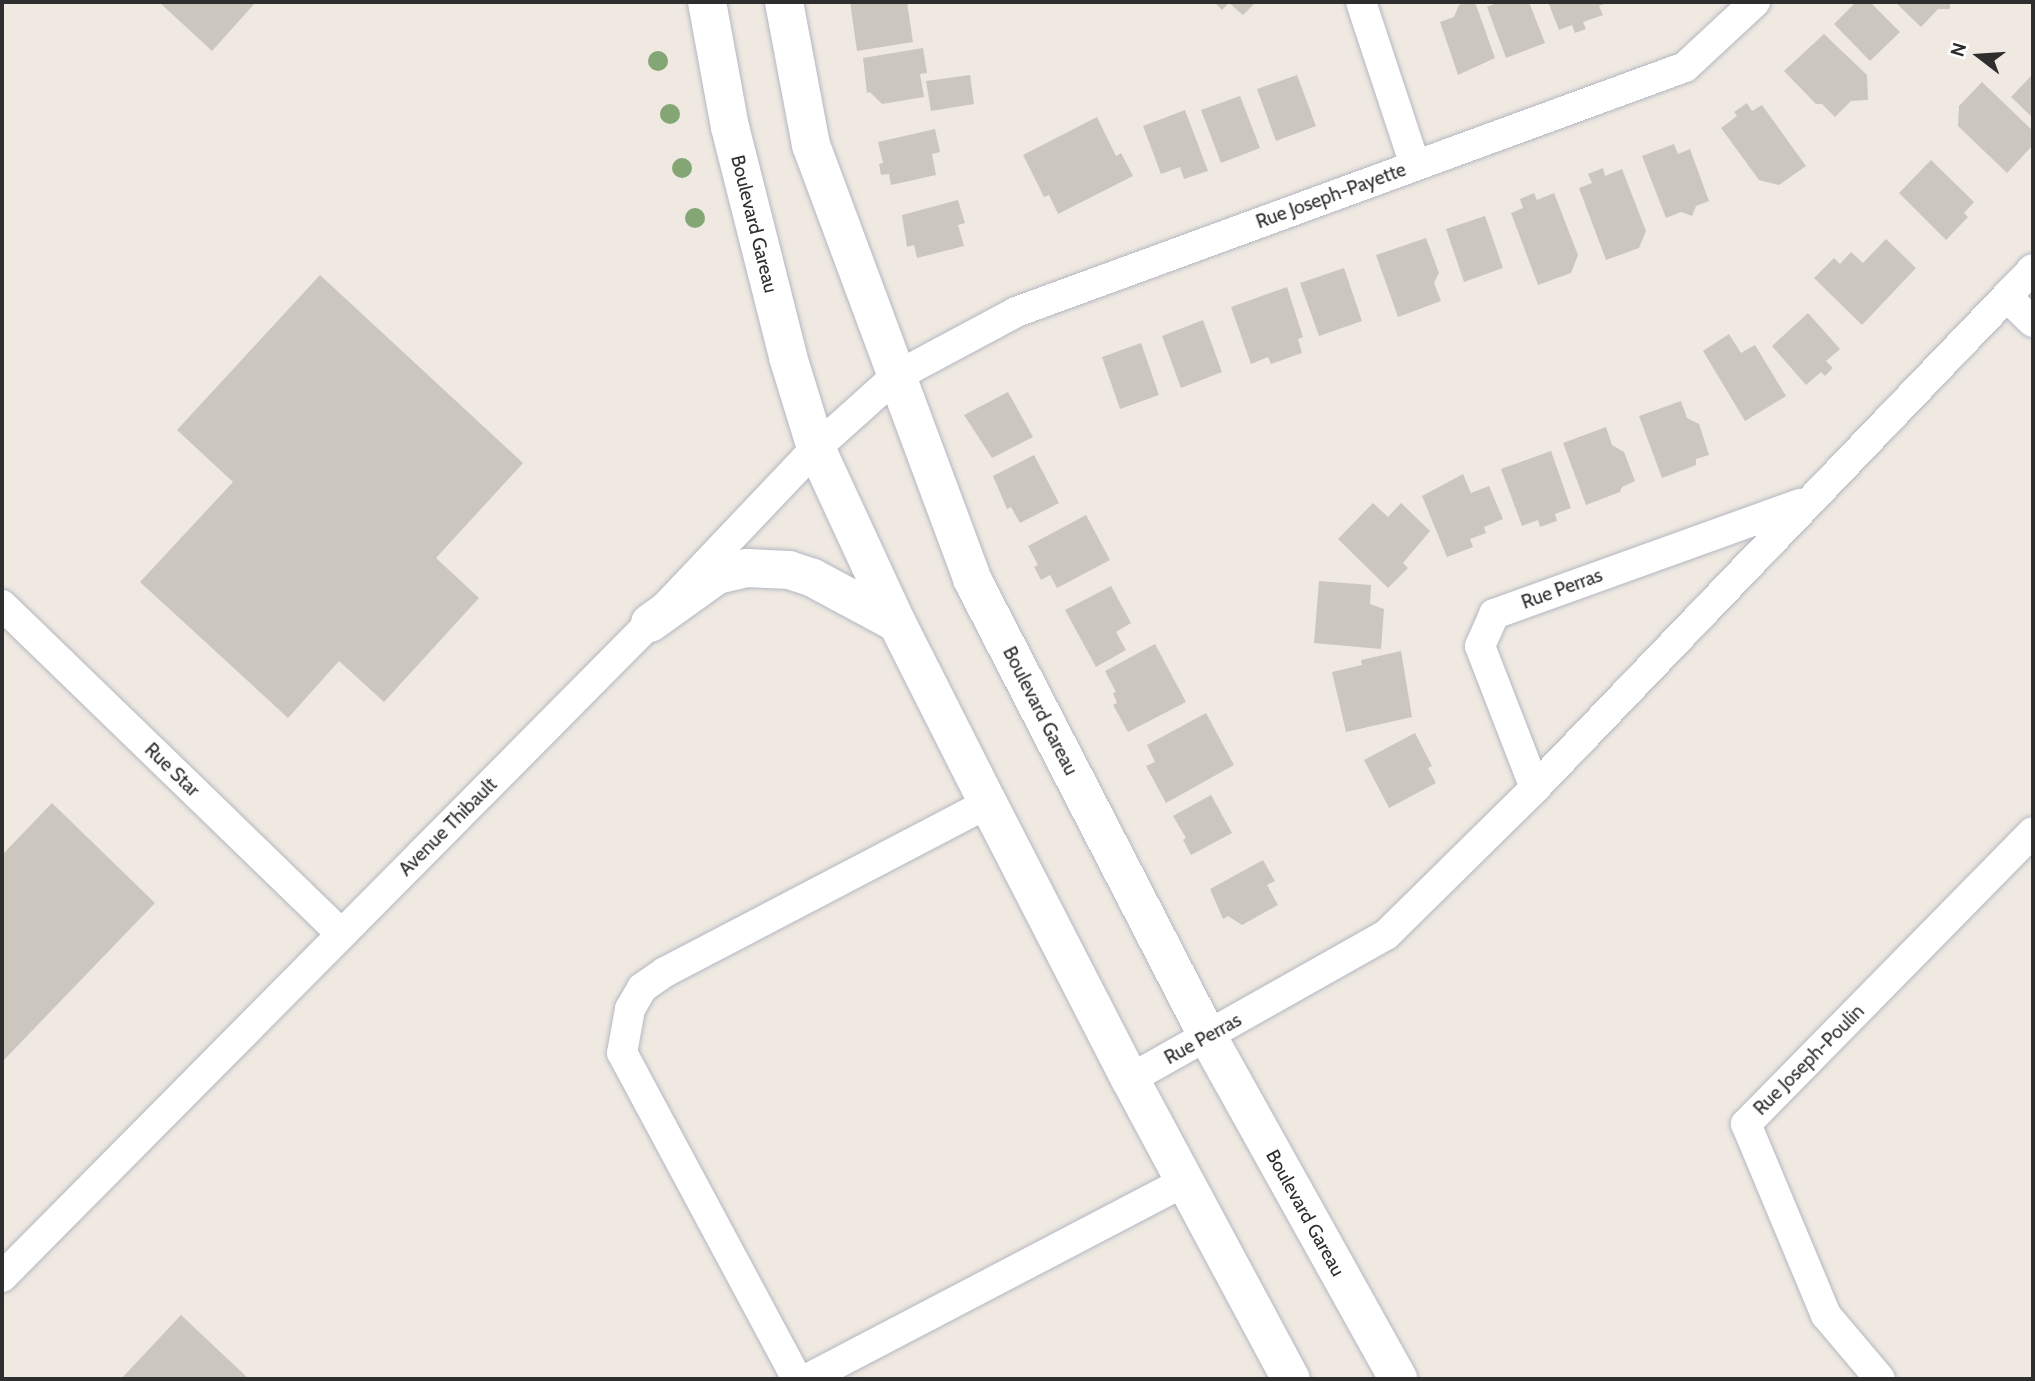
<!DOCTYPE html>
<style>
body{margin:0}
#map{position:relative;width:2035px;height:1381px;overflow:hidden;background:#efe9e1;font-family:Cabin,sans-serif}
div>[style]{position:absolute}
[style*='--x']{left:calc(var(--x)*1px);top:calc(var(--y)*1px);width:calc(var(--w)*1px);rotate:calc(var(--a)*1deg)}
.building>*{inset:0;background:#cbc7bf}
.roads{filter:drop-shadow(0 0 2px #b4b7c1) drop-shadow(0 0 2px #b4b7c1)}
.street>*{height:30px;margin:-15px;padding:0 15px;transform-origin:15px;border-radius:15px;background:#fff}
.secondary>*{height:38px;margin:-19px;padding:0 19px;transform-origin:19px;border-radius:19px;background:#fff}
.trees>*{width:20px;height:20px;margin:-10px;border-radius:50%;background:#84a574}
span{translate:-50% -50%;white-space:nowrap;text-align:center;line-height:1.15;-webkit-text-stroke:5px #fff;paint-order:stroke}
.street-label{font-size:19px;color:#2e2e2e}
.frame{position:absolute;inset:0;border:4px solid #2e2e2e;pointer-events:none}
.north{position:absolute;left:1944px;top:21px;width:70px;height:70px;-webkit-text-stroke:5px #fff;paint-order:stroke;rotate:287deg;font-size:19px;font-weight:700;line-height:28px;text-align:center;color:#2e2e2e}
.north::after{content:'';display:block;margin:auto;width:24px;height:32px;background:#2e2e2e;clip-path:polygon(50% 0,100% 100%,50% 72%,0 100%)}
</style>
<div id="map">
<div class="building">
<i style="clip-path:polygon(159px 2px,256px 2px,212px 51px)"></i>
<i style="clip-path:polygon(850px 2px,907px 2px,913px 42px,857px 51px)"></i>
<i style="clip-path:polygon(1214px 2px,1256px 2px,1243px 15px,1229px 3px,1222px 10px)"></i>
<i style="clip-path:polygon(1469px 2px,1475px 2px,1495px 58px,1458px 75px,1440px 22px,1454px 17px,1459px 5px)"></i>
<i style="clip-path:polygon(1499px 2px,1529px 2px,1545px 43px,1506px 58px,1487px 7px)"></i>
<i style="clip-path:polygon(1548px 2px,1610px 2px,1599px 6px,1603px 15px,1583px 22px,1586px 29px,1575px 33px,1572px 25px,1559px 30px)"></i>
<i style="clip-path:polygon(1856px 2px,1870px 2px,1900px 32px,1870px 61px,1834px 24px)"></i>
<i style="clip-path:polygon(1895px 2px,1950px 2px,1950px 9px,1938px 9px,1921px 27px)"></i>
<i style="clip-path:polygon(1824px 34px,1867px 75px,1868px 100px,1851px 101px,1835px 117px,1822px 104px,1816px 104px,1784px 71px)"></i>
<i style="clip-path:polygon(923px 48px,927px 73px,920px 74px,924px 97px,882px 104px,870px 92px,867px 93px,863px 58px)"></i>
<i style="clip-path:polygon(2033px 74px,2033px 118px,2011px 97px)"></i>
<i style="clip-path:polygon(970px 75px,974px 104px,931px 111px,926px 81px)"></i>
<i style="clip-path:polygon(1297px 75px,1316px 126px,1276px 141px,1257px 89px)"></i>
<i style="clip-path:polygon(1982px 82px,2033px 131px,2033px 145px,2007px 173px,1958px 126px,1959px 106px)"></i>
<i style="clip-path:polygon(1240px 96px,1260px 148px,1221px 163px,1201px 110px)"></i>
<i style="clip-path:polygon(1747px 103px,1752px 111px,1762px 105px,1806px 166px,1779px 185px,1759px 180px,1721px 128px,1737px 116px,1734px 112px)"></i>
<i style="clip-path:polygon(1185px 110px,1208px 171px,1184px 179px,1180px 167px,1161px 174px,1143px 126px)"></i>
<i style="clip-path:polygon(1097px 117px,1116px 156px,1121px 153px,1133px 176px,1058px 214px,1049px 195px,1044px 197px,1023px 155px)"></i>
<i style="clip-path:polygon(935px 129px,940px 152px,932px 154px,936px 175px,891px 185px,889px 174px,881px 175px,879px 164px,883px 163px,878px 142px)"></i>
<i style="clip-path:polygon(1674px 144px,1678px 154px,1690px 149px,1709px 201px,1696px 206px,1692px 216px,1681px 212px,1666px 218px,1642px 156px)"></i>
<i style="clip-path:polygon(1931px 160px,1974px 202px,1964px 213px,1968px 217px,1946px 240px,1899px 193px)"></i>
<i style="clip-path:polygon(1603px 168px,1605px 176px,1622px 169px,1646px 231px,1639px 248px,1606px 260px,1579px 188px,1592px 183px,1588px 174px)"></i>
<i style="clip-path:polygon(1534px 193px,1537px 200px,1554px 193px,1578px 255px,1571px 273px,1538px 285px,1511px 213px,1523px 208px,1520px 199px)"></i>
<i style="clip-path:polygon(958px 200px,965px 223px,958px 225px,964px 246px,917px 258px,914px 245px,907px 247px,902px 215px)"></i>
<i style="clip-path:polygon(1485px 216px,1503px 268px,1464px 282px,1446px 229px)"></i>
<i style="clip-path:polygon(1426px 238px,1439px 273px,1434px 283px,1441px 301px,1398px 317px,1376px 255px)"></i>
<i style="clip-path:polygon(1886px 239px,1916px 268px,1862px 325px,1814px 278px,1834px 258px,1840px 264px,1851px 252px,1863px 263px)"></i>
<i style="clip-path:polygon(1344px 268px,1362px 321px,1319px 336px,1300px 283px)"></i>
<i style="clip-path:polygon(320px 275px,523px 463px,436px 558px,479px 598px,384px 702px,339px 661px,288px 718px,140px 582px,233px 482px,177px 430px)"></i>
<i style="clip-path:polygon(1287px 287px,1303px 337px,1298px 339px,1302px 353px,1271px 364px,1268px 357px,1251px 364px,1231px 307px)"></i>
<i style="clip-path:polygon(1808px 313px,1840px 349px,1826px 361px,1833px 368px,1825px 376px,1821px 372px,1806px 385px,1772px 346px)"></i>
<i style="clip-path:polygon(1203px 320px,1222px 372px,1181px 388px,1162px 336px)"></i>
<i style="clip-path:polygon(1729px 334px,1741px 353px,1755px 345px,1786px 396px,1745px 421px,1703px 351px)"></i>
<i style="clip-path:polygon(1141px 343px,1159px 395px,1120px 409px,1102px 357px)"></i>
<i style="clip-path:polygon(1008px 392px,1033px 437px,992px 458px,964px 415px)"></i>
<i style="clip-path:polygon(1681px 401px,1687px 418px,1699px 424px,1709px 455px,1696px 459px,1696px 465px,1662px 478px,1639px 416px)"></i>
<i style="clip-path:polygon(1606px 427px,1612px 445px,1624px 452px,1635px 481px,1622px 487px,1620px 492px,1586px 505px,1563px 443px)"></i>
<i style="clip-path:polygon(1551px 451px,1571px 508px,1555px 514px,1557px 521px,1540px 527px,1538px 520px,1522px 526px,1501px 469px)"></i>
<i style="clip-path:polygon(1034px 455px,1059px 503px,1020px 523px,1011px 507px,1007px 509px,993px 476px)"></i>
<i style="clip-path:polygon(1463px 474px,1471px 493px,1489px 486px,1503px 519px,1484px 527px,1486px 533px,1470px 539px,1473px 547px,1447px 557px,1422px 496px)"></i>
<i style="clip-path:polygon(1373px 503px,1388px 517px,1401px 503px,1430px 531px,1403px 563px,1408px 568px,1388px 588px,1338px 539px)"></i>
<i style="clip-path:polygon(1086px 515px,1110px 560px,1057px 588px,1050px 575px,1041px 580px,1034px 567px,1038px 565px,1028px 546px)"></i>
<i style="clip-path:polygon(1319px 581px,1371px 585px,1370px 604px,1384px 609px,1381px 649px,1314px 643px)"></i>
<i style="clip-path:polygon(1111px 586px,1131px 623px,1116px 632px,1126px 650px,1096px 667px,1065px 610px)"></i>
<i style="clip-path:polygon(1155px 644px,1186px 702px,1128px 732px,1113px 705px,1117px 703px,1113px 693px,1116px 692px,1105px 671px)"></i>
<i style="clip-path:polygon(1401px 651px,1412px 717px,1346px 732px,1332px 672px,1362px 665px,1361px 660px)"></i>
<i style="clip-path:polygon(1206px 713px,1234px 765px,1166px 803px,1146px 766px,1155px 762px,1147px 745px)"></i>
<i style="clip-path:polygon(1415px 733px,1432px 766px,1428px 768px,1436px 783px,1389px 808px,1364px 760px)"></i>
<i style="clip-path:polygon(1211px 795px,1232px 833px,1191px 855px,1183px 840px,1186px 838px,1173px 816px)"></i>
<i style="clip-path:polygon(52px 803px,155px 903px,2px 1062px,2px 855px)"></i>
<i style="clip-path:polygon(1263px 860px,1275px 881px,1267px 885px,1278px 905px,1242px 925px,1228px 916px,1223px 919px,1210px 889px)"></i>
<i style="clip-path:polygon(181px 1315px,249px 1379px,121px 1379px)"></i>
</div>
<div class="roads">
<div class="street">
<i style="--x:1361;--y:2;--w:172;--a:71.7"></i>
<i style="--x:2007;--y:297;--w:36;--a:44"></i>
<i style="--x:2;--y:605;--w:473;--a:44.1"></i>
<i style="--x:1535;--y:788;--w:152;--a:-111.2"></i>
<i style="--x:1480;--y:646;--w:35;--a:-66"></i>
<i style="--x:1494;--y:614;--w:325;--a:-19.8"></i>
<i style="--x:1130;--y:1079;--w:294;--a:-29.4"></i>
<i style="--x:1386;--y:935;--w:209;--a:-44.6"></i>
<i style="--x:1535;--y:788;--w:719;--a:-46.18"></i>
<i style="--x:2;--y:1277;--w:921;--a:-45.26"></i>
<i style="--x:650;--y:623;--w:241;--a:-46.5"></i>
<i style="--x:816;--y:448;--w:106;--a:-41.9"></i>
<i style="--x:895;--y:377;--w:137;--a:-28.2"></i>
<i style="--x:1016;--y:312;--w:712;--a:-20.11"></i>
<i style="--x:1685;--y:67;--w:96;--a:-42.9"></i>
<i style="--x:797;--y:1379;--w:370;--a:-118.2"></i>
<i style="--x:622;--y:1053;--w:45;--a:-79.7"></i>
<i style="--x:630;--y:1009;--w:24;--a:-60"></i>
<i style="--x:642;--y:988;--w:28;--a:-35"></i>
<i style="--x:665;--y:972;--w:365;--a:-27.6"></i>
<i style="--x:807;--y:1379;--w:425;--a:-27.6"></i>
<i style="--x:1880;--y:1379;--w:84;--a:-130.2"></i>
<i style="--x:1826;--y:1315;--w:207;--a:-112.7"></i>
<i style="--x:1746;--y:1124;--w:409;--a:-45.5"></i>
</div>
<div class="secondary">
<i style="--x:707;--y:2;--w:127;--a:79.6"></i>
<i style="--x:730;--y:127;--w:237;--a:75.8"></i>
<i style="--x:788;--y:357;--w:95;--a:72.9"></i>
<i style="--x:816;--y:448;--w:193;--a:65.2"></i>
<i style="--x:897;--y:623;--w:202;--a:63.2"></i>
<i style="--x:988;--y:803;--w:310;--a:62.8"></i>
<i style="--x:1130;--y:1079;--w:340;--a:61.8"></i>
<i style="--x:784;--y:2;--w:146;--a:79.3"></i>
<i style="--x:811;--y:145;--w:463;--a:69.6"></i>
<i style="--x:972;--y:579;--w:515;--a:62.74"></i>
<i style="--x:1208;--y:1037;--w:391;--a:60.9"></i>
<i style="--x:650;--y:623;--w:82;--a:-35.6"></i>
<i style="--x:717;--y:575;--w:31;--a:-13"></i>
<i style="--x:747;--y:568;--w:42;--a:2.7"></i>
<i style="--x:789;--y:570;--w:25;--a:18"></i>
<i style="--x:813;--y:578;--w:95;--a:28.2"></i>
</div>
</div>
<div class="trees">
<i style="left:658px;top:61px"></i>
<i style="left:670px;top:114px"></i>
<i style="left:682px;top:168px"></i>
<i style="left:695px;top:218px"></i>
</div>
<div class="street-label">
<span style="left:1331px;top:196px;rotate:-20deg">Rue Joseph-Payette</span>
<span style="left:754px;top:224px;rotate:76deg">Boulevard Gareau</span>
<span style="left:1562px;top:589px;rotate:-20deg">Rue Perras</span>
<span style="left:1040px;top:711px;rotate:63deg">Boulevard Gareau</span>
<span style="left:172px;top:770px;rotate:44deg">Rue Star</span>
<span style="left:448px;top:827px;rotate:-45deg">Avenue Thibault</span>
<span style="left:1203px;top:1039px;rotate:-29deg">Rue Perras</span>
<span style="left:1809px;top:1060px;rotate:-45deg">Rue Joseph-Poulin</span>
<span style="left:1305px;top:1213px;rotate:61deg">Boulevard Gareau</span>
</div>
<div class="frame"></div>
<div class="north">N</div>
</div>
